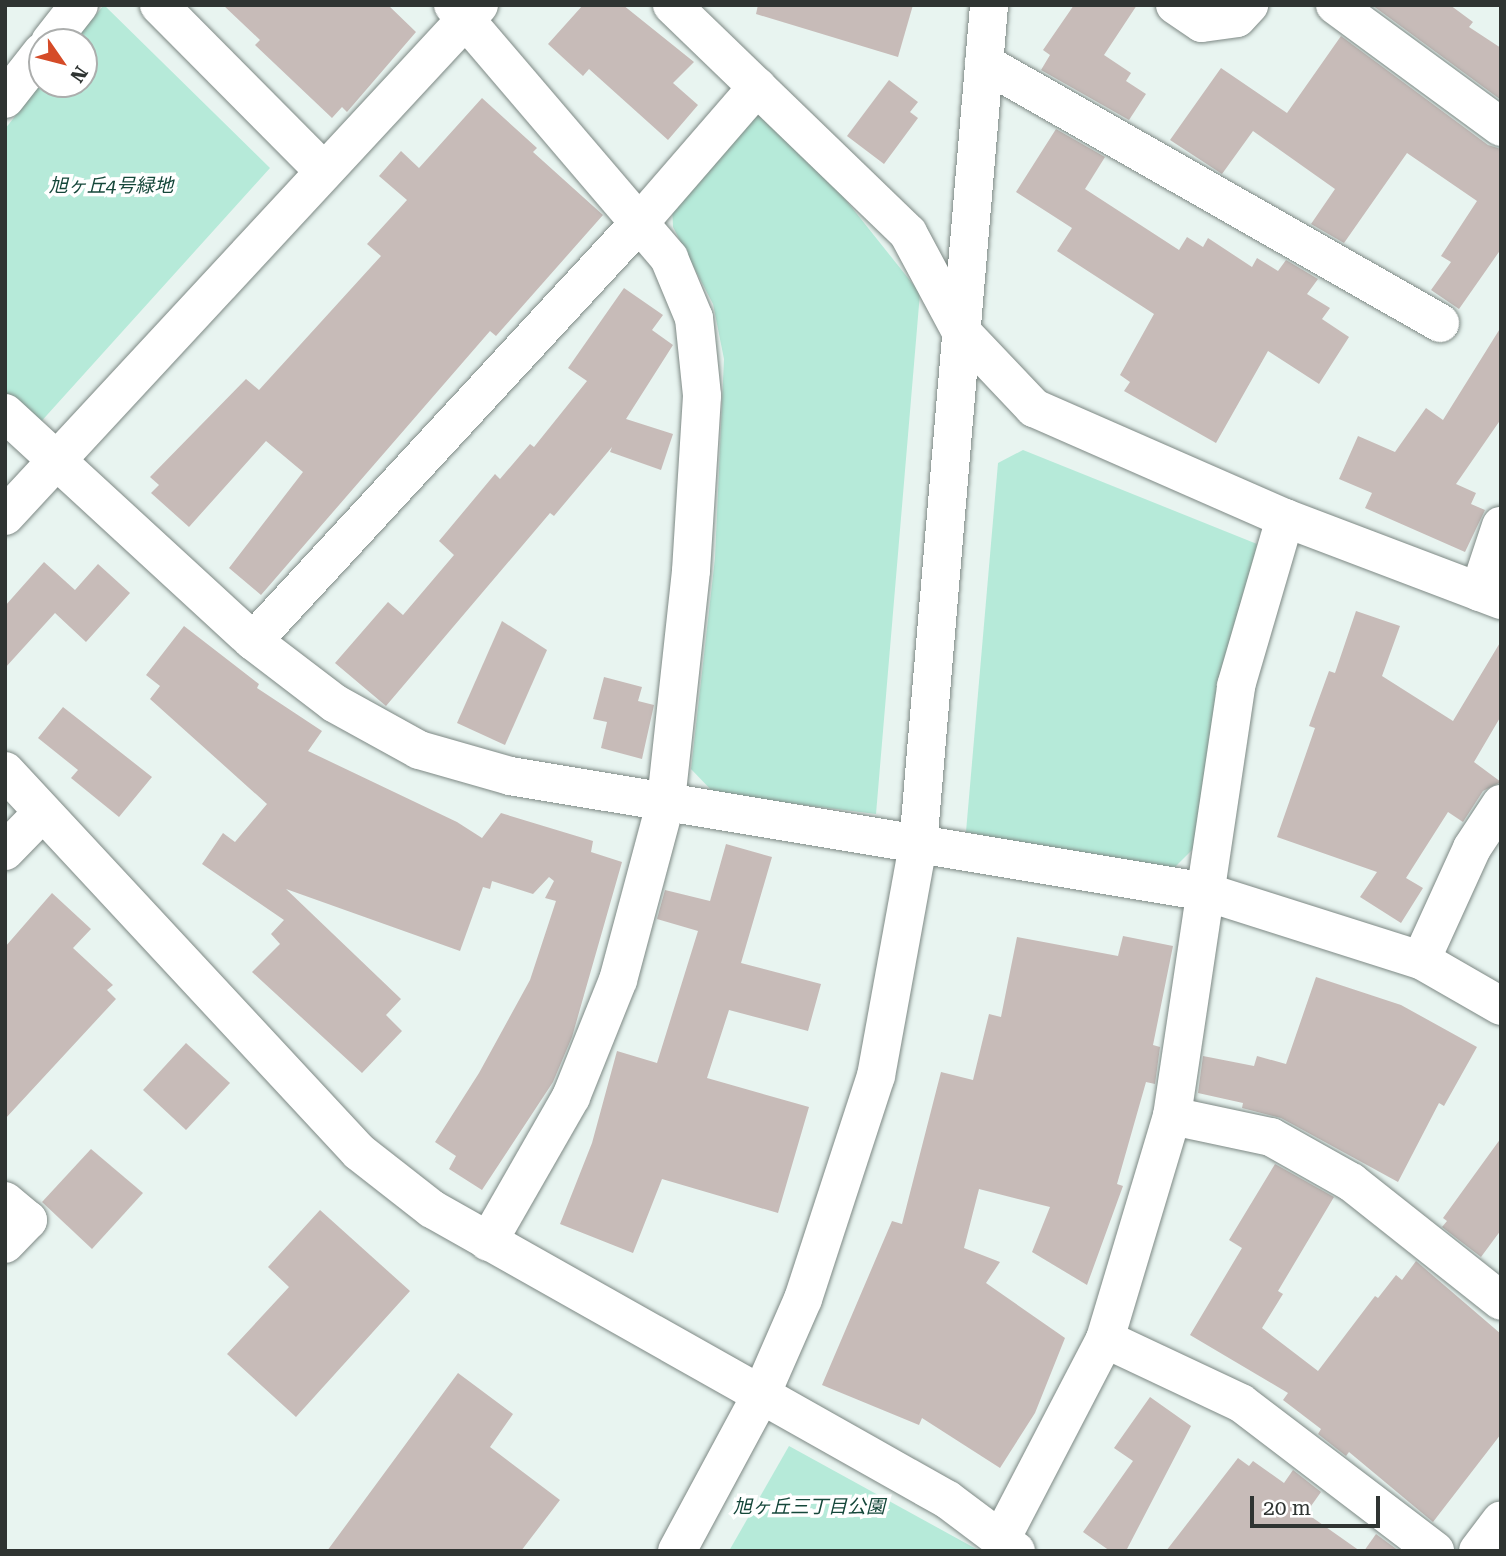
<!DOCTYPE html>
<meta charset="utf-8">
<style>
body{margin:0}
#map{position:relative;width:1506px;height:1556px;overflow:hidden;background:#e8f4f0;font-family:"Roboto Serif","Noto Sans JP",serif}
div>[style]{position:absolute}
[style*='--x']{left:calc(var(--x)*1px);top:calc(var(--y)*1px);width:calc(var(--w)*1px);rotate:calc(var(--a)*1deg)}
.green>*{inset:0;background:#b6ead9}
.building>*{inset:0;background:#c7bbb8}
.roads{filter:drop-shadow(0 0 2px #7e8985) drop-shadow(0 0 2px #7e8985)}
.minor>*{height:38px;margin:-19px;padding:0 19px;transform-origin:19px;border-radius:19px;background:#fff}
span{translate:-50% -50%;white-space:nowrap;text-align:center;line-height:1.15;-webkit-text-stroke:7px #fff;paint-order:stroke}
.park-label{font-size:19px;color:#15473a;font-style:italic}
.frame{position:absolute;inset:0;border:7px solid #2f3432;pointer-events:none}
.north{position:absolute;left:28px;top:28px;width:70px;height:70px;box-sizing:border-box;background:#fff;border:2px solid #acaead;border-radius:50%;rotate:125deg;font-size:19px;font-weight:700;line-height:28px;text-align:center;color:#2f3432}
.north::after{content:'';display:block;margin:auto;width:24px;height:32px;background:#d54b28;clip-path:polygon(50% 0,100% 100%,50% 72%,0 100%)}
.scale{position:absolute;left:1250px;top:1496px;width:130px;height:32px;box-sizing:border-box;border:4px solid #2f3432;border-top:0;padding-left:9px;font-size:21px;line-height:24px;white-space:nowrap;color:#2f3432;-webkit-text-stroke:5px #fff;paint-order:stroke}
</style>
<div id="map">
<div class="green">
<i style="clip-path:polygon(104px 5px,270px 168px,38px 425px,5px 396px,5px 129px,42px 82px,84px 84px,84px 42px,73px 42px)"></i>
<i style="clip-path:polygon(753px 110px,841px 194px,920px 293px,876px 814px,715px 794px,691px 769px,715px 558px,724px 359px,713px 304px,673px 227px,672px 203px)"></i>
<i style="clip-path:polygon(1023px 450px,1257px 544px,1195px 847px,1169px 873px,966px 832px,998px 463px)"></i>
<i style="clip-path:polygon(789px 1446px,980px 1551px,729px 1551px)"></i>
</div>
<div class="building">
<i style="clip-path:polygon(223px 5px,388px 5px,416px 32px,347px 112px,342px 107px,332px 118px,255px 45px,260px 40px)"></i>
<i style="clip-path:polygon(583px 5px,623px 5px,694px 62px,673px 83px,698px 105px,668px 140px,589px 69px,583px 76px,548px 44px)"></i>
<i style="clip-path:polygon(758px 5px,913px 5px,898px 57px,756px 14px)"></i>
<i style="clip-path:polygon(1074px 5px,1137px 5px,1104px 55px,1131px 73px,1126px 81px,1146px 94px,1129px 120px,1041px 70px,1050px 55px,1043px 50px)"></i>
<i style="clip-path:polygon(1372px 5px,1450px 5px,1473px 22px,1469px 27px,1501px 48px,1501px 100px)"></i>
<i style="clip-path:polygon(1341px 36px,1488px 145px,1501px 149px,1501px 249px,1459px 309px,1431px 290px,1451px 262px,1441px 256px,1477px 201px,1407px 153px,1344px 243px,1311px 224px,1335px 189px,1253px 131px,1222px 174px,1170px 140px,1221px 68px,1287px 113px)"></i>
<i style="clip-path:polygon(889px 80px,918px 102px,910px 112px,918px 118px,884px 164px,847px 136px)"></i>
<i style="clip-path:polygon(482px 98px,537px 148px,533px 152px,603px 215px,496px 336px,490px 331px,261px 595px,229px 568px,303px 472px,266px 441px,189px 527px,151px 493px,159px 485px,150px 477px,246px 379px,259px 390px,381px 256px,367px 244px,407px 200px,379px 176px,401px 151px,419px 168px)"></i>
<i style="clip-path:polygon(1056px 129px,1105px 157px,1085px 189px,1179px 250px,1187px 237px,1203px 247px,1208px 238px,1252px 267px,1257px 258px,1278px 271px,1286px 260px,1318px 279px,1307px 294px,1330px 308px,1322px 319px,1349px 337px,1319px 384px,1268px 351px,1216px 443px,1124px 391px,1130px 382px,1120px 375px,1154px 314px,1057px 251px,1072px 228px,1016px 192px)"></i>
<i style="clip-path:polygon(624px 288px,663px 315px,652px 330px,673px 345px,626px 419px,673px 434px,661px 470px,610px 452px,612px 447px,554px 516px,550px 513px,386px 706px,335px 663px,388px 602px,403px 615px,454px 555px,439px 541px,495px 474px,500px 479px,530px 444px,534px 447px,587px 381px,568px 368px)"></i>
<i style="clip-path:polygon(1501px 327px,1501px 419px,1456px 484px,1476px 493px,1471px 504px,1485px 510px,1465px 552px,1365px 508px,1372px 493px,1339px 479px,1358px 436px,1395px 452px,1426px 408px,1443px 420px)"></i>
<i style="clip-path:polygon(44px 562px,75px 590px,98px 564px,130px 593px,86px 642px,55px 613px,5px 668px,5px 606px)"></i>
<i style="clip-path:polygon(1356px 611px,1400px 626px,1382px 676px,1453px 721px,1501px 641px,1501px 716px,1474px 762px,1501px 782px,1483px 791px,1463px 822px,1448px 812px,1406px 878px,1423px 888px,1401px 923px,1360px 897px,1377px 872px,1277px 837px,1315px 728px,1309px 726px,1329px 671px,1335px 673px)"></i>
<i style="clip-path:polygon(502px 621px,547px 650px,505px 745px,457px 723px)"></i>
<i style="clip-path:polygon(184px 626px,259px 684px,257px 688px,322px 731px,308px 751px,457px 822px,482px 838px,501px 813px,593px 841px,591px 852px,622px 862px,572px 1037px,553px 1082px,482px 1190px,449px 1169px,456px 1156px,435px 1142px,479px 1073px,530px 980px,556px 901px,545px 898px,554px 881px,549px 877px,533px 894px,492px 881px,490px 889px,483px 887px,460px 951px,286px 889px,401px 999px,386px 1015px,402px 1031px,362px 1073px,252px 972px,280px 944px,271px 934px,284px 920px,202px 864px,223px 833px,235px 842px,267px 804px,150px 699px,160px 686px,146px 675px)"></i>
<i style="clip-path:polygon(604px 677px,642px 687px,638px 701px,654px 705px,642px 759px,601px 748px,607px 722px,593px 719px)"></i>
<i style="clip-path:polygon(63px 707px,152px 777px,119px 817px,71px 778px,78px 770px,38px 738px)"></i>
<i style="clip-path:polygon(726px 844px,772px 857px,741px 963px,821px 984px,808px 1031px,729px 1010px,707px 1078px,809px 1107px,778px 1213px,662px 1179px,633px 1253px,560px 1224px,592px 1143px,617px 1051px,657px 1063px,698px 931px,657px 919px,665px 890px,710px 901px)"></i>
<i style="clip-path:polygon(52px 893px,91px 929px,73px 948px,113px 985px,107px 990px,116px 999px,5px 1119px,5px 947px)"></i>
<i style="clip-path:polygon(1123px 936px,1173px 946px,1153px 1045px,1160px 1047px,1155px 1084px,1146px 1082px,1117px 1184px,1123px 1186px,1087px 1285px,1032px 1252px,1050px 1207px,979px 1189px,964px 1248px,1000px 1262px,986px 1283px,1065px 1338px,1035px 1413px,1000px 1468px,922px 1418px,919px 1425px,822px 1385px,892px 1221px,902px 1224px,941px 1072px,973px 1080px,989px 1014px,1001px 1017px,1017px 937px,1118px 956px)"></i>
<i style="clip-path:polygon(1316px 977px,1401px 1005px,1477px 1047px,1444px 1106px,1439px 1103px,1398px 1182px,1281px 1118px,1242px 1108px,1243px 1103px,1198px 1093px,1203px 1056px,1254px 1066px,1257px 1056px,1286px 1064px)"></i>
<i style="clip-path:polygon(186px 1043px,230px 1083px,186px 1130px,143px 1090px)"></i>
<i style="clip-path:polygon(1501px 1138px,1501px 1230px,1481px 1257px,1442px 1227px,1447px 1221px,1443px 1218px)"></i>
<i style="clip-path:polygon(91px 1149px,143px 1193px,92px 1249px,42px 1202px)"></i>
<i style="clip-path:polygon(1275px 1164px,1334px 1197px,1278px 1291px,1283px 1294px,1262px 1328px,1318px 1371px,1375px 1296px,1378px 1298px,1396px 1275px,1402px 1280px,1416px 1261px,1501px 1334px,1501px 1434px,1433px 1522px,1349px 1452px,1346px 1456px,1318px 1434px,1321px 1429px,1283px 1400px,1288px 1393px,1190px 1335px,1242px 1248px,1229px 1240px)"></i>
<i style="clip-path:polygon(320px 1210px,410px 1291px,296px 1417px,227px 1354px,289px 1287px,268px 1267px)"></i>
<i style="clip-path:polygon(458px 1373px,513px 1414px,490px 1447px,560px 1500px,521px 1551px,327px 1551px)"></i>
<i style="clip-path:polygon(1150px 1397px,1191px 1426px,1126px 1551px,1110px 1551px,1083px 1532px,1133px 1461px,1114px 1448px)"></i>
<i style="clip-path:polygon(1238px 1458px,1249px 1466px,1253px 1461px,1284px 1483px,1293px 1470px,1321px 1492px,1306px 1513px,1360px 1551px,1166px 1551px)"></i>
<i style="clip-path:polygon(1376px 1534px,1399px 1551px,1364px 1551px)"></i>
</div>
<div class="roads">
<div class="minor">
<i style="--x:159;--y:5;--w:234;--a:45.2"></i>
<i style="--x:453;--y:5;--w:333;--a:49.5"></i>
<i style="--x:669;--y:258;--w:65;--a:67.4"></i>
<i style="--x:694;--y:318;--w:78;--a:84.1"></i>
<i style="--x:702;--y:396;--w:175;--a:93.6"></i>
<i style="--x:691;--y:571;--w:231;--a:96.2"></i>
<i style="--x:666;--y:801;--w:185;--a:105"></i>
<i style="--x:618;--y:980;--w:126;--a:111.9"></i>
<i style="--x:571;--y:1097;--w:167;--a:119.8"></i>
<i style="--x:672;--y:5;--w:328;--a:44"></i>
<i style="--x:908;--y:233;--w:110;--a:61.8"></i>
<i style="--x:960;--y:330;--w:108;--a:46.5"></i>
<i style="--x:1034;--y:408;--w:274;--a:23.7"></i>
<i style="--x:1285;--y:518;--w:231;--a:20.8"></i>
<i style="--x:1175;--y:5;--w:32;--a:34"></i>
<i style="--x:1202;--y:23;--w:35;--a:-8"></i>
<i style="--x:1237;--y:18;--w:18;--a:-47"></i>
<i style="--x:1335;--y:5;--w:206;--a:36.3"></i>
<i style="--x:50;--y:42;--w:47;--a:-51.9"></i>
<i style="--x:984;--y:63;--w:525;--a:29.69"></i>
<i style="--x:5;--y:99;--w:60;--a:-51.8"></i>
<i style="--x:5;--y:413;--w:337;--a:42.6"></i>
<i style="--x:253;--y:641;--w:102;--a:37.4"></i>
<i style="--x:334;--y:703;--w:97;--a:28.9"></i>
<i style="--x:419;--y:750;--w:95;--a:15.9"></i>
<i style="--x:510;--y:776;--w:706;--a:9.46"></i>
<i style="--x:1206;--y:892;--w:225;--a:17.6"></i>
<i style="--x:1421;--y:960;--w:92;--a:29.9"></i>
<i style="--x:5;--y:516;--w:697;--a:-47.15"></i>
<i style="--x:1479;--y:592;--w:70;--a:-71.6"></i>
<i style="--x:253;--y:641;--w:570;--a:-47.27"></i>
<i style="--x:640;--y:222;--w:179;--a:-49.1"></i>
<i style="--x:5;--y:771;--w:520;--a:47.1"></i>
<i style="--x:359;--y:1152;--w:93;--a:38"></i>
<i style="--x:432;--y:1209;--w:592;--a:29.42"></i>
<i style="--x:948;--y:1500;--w:85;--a:36.9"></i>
<i style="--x:5;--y:851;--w:54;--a:-45.7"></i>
<i style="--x:1421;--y:960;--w:123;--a:-65.5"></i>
<i style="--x:1472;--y:848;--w:53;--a:-56.6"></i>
<i style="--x:1172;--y:1116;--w:101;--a:12"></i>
<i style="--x:1271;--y:1137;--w:92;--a:29.4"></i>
<i style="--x:1351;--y:1182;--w:191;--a:38.4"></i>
<i style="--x:5;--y:1201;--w:30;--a:40"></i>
<i style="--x:28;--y:1220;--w:33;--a:134"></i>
<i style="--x:1105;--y:1339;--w:150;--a:25.2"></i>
<i style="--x:1241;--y:1403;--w:244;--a:37.3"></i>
<i style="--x:1001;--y:1539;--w:225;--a:-62.5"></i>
<i style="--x:1105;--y:1339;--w:233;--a:-73.3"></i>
<i style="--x:1172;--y:1116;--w:435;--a:-81.5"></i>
<i style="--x:1236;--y:686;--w:175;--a:-73.7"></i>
<i style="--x:677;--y:1551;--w:177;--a:-61.7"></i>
<i style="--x:761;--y:1395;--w:105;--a:-66.4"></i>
<i style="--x:803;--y:1299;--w:235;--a:-71.9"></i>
<i style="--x:876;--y:1076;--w:234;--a:-79.7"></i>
<i style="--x:918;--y:846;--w:844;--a:-85.17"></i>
<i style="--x:1478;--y:1551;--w:38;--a:-53"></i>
</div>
</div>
<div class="park-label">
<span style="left:111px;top:186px">旭ヶ丘4号緑地</span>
<span style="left:809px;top:1507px">旭ヶ丘三丁目公園</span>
</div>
<div class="frame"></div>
<div class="north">N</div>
<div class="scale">20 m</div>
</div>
